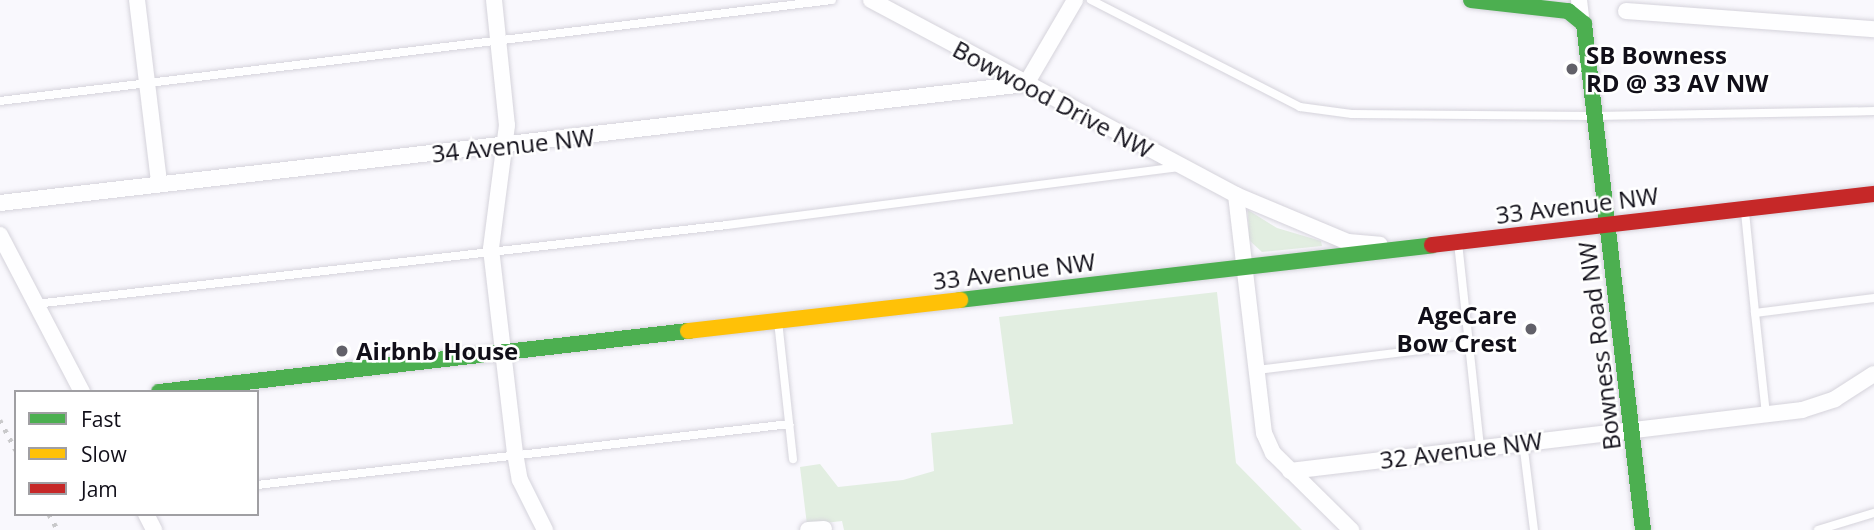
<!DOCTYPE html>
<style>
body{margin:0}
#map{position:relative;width:1874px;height:530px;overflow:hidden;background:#f9f8fd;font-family:"Open Sans",sans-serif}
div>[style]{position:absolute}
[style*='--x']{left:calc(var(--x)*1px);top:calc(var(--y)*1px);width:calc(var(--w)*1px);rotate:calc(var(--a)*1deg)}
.green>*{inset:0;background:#e2eee1}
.roads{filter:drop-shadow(0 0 2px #d5d3db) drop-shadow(0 0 2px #d5d3db)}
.lane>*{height:8px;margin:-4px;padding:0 4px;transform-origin:4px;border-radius:4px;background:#fefeff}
.street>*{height:16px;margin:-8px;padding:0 8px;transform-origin:8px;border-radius:8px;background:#fefeff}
.fast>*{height:16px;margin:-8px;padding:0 8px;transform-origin:8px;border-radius:8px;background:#4caf50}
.slow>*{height:16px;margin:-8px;padding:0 8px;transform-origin:8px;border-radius:8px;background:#ffc107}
.jam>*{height:16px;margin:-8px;padding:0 8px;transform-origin:8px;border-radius:8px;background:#c62828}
.rail>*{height:4.5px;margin-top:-2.25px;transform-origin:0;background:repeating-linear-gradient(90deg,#c9c9cb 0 3.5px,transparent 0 10.5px)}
.dots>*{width:19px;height:19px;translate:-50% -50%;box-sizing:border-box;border:4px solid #fff;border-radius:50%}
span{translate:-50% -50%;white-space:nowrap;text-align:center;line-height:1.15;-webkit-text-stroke:5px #fff;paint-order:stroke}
.poi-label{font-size:24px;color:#110f19;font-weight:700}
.left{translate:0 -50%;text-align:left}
.right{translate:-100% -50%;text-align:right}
.street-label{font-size:24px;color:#110f19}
.legend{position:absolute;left:14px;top:390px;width:245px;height:126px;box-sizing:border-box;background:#fff;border:2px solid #a09fa3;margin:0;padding:9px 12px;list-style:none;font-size:21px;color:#110f19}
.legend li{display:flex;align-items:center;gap:14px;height:35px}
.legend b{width:35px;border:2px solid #a09fa3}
</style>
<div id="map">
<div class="green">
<i style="clip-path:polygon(1248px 210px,1277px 228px,1321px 241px,1322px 246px,1262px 252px,1249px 240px)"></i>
<i style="clip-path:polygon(1217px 292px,1236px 463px,1302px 530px,844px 530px,842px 521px,807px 525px,800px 467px,820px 464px,838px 487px,903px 480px,934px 471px,931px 433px,1013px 424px,999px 317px)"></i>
</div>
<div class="roads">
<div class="lane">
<i style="--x:1091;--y:0;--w:235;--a:27.1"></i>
<i style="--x:1300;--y:107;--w:52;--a:7.7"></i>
<i style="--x:1352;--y:114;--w:242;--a:0.5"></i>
<i style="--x:1594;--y:116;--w:280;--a:-1"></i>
<i style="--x:0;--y:101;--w:838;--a:-6.92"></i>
<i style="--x:1745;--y:212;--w:101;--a:84.3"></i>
<i style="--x:1755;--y:313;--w:120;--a:-7.2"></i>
<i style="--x:35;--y:304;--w:696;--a:-6.51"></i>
<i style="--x:727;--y:225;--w:456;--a:-7.3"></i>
<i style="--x:1755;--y:313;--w:102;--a:83.8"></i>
<i style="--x:778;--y:321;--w:139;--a:83.8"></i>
<i style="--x:1469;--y:344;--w:104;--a:83.9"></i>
<i style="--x:1257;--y:370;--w:214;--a:-7"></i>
<i style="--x:1469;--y:344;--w:102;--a:-96.2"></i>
<i style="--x:1523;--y:442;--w:89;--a:82.9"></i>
<i style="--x:257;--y:485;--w:536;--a:-6.53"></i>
<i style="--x:1818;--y:530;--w:59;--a:-16.9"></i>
</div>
<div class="street">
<i style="--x:137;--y:0;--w:183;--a:83.1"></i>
<i style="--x:494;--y:0;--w:126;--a:84.1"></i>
<i style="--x:507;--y:125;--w:125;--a:97.4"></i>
<i style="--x:491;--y:249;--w:205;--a:83.3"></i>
<i style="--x:515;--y:453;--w:27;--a:80"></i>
<i style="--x:520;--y:480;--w:56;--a:63.4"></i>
<i style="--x:871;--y:0;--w:414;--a:28.1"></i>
<i style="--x:1236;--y:195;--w:240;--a:83.3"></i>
<i style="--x:1264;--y:433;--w:22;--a:66"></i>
<i style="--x:1273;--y:453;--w:110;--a:44.6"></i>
<i style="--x:1579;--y:0;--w:17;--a:83"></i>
<i style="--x:1626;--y:11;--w:249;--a:4.2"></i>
<i style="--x:1236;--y:195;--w:121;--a:22.8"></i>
<i style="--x:1348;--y:242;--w:32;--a:5"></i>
<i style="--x:0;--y:203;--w:1033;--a:-6.62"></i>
<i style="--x:1026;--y:84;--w:97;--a:-59.7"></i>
<i style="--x:0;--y:235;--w:177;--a:62.4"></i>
<i style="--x:1290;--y:471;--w:516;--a:-6.79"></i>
<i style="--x:1802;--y:410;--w:35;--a:-18"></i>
<i style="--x:1835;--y:399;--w:46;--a:-32.7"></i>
<i style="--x:146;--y:514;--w:18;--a:63"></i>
<i style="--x:808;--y:530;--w:16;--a:-4"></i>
</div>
<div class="fast">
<i style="--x:1471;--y:0;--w:98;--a:6.5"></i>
<i style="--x:1568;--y:11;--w:21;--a:39"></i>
<i style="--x:1584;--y:24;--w:509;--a:83.35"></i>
<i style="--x:960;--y:300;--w:475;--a:-6.6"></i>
<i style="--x:159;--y:392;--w:533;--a:-6.58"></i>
</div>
<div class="slow">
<i style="--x:688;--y:331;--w:274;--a:-6.5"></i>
</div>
<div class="jam">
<i style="--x:1432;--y:245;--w:445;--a:-6.6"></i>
</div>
</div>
<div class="rail">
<i style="--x:0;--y:420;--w:34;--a:62"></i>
<i style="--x:49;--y:514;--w:18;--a:61"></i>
</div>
<div class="dots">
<i style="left:1572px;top:69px;background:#626169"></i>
<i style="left:1531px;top:329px;background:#626169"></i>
<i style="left:342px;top:351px;background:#626169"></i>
</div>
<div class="poi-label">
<span class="left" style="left:1586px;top:69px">SB Bowness<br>RD @ 33 AV NW</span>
<span class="right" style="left:1517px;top:329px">AgeCare<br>Bow Crest</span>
<span class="left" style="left:356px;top:351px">Airbnb House</span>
</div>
<div class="street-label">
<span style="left:1053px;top:99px;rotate:28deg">Bowwood Drive NW</span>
<span style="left:513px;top:145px;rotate:-6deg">34 Avenue NW</span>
<span style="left:1577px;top:205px;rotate:-7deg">33 Avenue NW</span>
<span style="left:1014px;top:271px;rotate:-7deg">33 Avenue NW</span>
<span style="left:1599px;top:346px;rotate:-97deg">Bowness Road NW</span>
<span style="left:1461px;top:450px;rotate:-7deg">32 Avenue NW</span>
</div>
<ul class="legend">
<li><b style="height:9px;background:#4caf50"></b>Fast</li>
<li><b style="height:9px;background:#ffc107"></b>Slow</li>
<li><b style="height:9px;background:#c62828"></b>Jam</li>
</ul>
</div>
